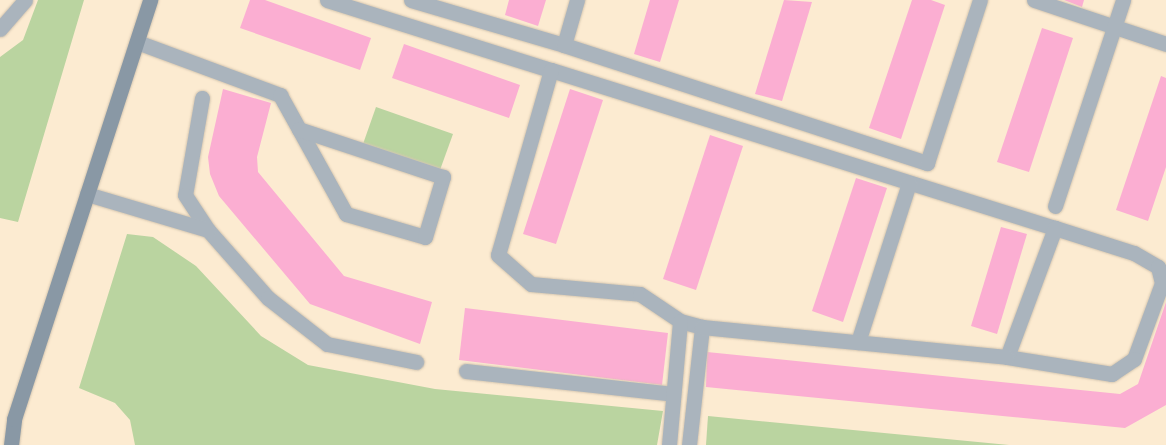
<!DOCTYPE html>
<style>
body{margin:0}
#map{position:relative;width:1166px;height:445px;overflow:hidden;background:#fcebd1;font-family:Inter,sans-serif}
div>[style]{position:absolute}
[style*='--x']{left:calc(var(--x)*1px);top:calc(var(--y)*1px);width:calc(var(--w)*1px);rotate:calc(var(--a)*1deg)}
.green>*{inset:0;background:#bad4a0}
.building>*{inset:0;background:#fbaed2}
.roads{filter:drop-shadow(0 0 1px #d5c6b0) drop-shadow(0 0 1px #d5c6b0)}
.street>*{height:15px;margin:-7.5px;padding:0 7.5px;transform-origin:7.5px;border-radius:7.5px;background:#aab4bd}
.secondary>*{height:15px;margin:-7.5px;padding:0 7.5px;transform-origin:7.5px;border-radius:7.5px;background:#8998a5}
span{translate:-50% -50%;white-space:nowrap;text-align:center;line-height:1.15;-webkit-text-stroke:4px #fefaf5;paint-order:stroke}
</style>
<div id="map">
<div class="green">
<i style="clip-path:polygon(38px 0,84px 0,18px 222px,0 218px,0 57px,23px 40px)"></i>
<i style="clip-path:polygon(376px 107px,453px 134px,440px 170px,363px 144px)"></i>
<i style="clip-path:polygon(127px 234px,153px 237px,196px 266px,261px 336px,308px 365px,435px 389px,663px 411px,657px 445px,135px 445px,130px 420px,115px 403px,79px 388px)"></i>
<i style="clip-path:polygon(708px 416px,1009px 445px,706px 445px)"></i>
</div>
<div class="building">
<i style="clip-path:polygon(250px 0,265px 0,371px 38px,360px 70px,240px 28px)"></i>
<i style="clip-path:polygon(509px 0,546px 0,538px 26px,505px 15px)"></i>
<i style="clip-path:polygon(650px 0,679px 0,660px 62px,634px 54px)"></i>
<i style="clip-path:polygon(784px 0,812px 2px,782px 101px,755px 94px)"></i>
<i style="clip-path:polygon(912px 0,931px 0,945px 5px,901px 139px,869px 128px)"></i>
<i style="clip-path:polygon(1064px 0,1084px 0,1082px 7px)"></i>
<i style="clip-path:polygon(1042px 28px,1073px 38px,1029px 172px,997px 162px)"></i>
<i style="clip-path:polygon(404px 44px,520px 85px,509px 118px,392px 78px)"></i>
<i style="clip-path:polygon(1161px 76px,1166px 78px,1166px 167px,1148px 221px,1116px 210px)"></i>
<i style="clip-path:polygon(223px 89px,271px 103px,257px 157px,258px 172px,344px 276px,432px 302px,420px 344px,310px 304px,219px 196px,210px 174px,208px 157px)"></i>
<i style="clip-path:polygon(570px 89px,603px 100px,556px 244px,523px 234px)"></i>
<i style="clip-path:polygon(710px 135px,743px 146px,696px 290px,663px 279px)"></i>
<i style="clip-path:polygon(856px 178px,887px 188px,843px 322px,812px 311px)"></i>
<i style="clip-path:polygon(1001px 227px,1027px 234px,997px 334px,971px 326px)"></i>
<i style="clip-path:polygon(1166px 302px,1166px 405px,1125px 428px,706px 387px,707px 352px,1120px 394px,1138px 384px)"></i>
<i style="clip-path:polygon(465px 308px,668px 333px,662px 385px,459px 360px)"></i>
</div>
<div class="roads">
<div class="street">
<i style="--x:327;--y:0;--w:235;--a:17.4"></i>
<i style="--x:551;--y:70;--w:528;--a:17.41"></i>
<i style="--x:1055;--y:228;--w:83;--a:17.6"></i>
<i style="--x:1134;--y:253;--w:28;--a:30"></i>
<i style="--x:1158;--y:267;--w:16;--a:76"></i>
<i style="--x:1162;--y:283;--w:81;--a:110.2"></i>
<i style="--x:1134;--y:359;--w:27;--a:146"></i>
<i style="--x:1112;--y:374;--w:106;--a:-170.8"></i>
<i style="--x:1007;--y:357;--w:138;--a:-69.6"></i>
<i style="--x:411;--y:0;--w:159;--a:16.4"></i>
<i style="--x:564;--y:45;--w:382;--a:18"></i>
<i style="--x:927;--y:163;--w:171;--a:-72"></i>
<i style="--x:1034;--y:0;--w:139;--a:18.4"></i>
<i style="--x:0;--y:29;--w:38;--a:-49"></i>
<i style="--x:137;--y:42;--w:153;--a:20.3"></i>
<i style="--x:280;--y:95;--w:136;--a:61"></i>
<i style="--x:346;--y:214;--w:82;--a:16.2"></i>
<i style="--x:425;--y:237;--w:63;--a:-73.3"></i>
<i style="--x:443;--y:177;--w:152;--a:-161.6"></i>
<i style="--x:564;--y:45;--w:47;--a:-73.9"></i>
<i style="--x:551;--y:70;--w:192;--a:106"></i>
<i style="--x:498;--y:255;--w:44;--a:41.3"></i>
<i style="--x:531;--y:284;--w:109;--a:5.2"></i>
<i style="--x:640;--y:294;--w:48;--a:34"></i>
<i style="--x:680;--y:321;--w:23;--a:15"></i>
<i style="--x:202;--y:98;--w:98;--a:99.9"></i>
<i style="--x:185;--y:195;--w:42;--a:56.7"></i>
<i style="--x:208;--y:230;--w:91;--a:48.6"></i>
<i style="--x:268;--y:298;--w:75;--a:37.9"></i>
<i style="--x:327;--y:344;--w:91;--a:11.4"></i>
<i style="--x:87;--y:194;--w:126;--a:16.6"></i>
<i style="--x:1055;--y:206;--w:217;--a:-71.7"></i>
<i style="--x:858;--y:342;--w:167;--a:-72.2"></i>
<i style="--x:466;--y:371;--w:208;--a:6.3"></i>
<i style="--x:669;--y:445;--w:124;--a:-84.9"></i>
<i style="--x:689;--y:445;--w:119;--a:-83.7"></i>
<i style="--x:702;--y:327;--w:306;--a:5.6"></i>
</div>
<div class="secondary">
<i style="--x:11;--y:445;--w:26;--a:-83"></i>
<i style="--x:14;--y:419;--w:441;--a:-72"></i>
</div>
</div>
</div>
